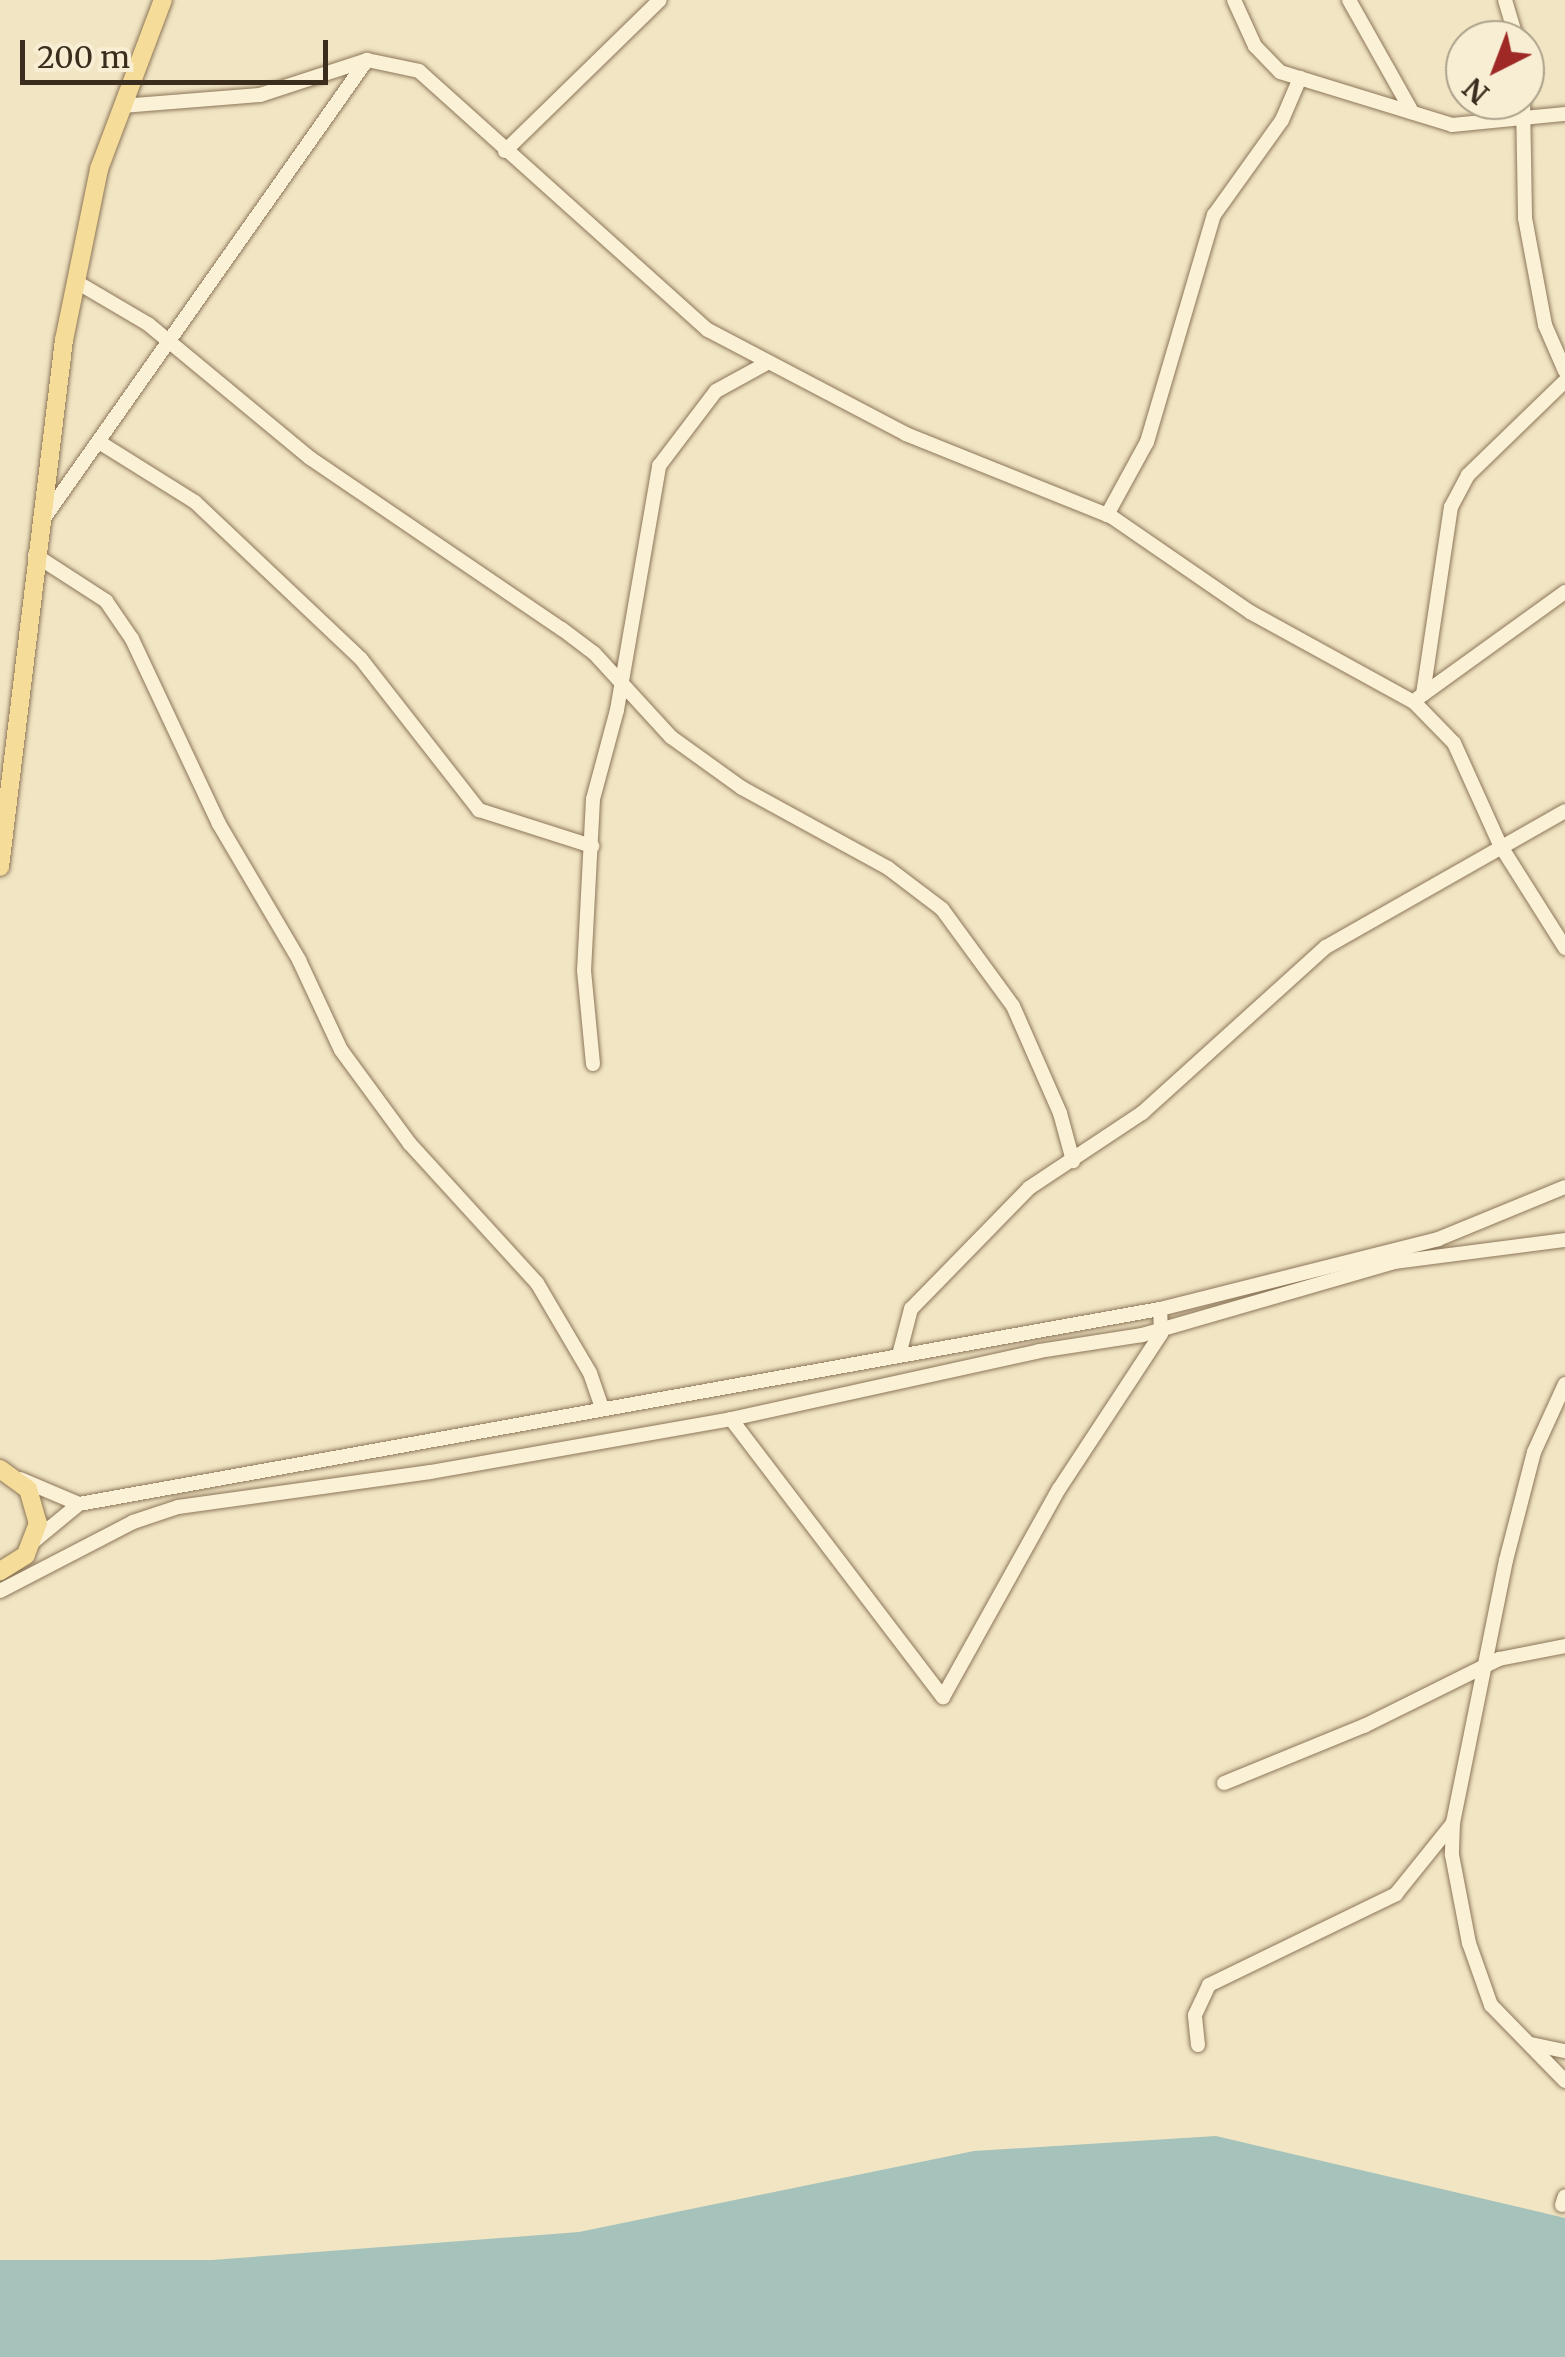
<!DOCTYPE html>
<style>
body{margin:0}
#map{position:relative;width:1565px;height:2357px;overflow:hidden;background:#f1e5c3;font-family:Merriweather,serif}
div>[style]{position:absolute}
[style*='--x']{left:calc(var(--x)*1px);top:calc(var(--y)*1px);width:calc(var(--w)*1px);rotate:calc(var(--a)*1deg)}
.water>*{inset:0;background:#a5c3bb}
.roads{filter:drop-shadow(0 0 2px #8c7659) drop-shadow(0 0 2px #8c7659)}
.minor>*{height:14px;margin:-7px;padding:0 7px;transform-origin:7px;border-radius:7px;background:#fbf1d7}
.major>*{height:18px;margin:-9px;padding:0 9px;transform-origin:9px;border-radius:9px;background:#f5dc99}
span{translate:-50% -50%;white-space:nowrap;text-align:center;line-height:1.15;-webkit-text-stroke:8px #f7eed3;paint-order:stroke}
.north{position:absolute;left:1445px;top:20px;width:100px;height:100px;box-sizing:border-box;background:#f7eed3;border:2px solid #aca18b;border-radius:50%;rotate:222deg;font-size:28px;font-weight:700;line-height:40px;text-align:center;color:#3b2d1e}
.north::after{content:'';display:block;margin:auto;width:35px;height:45px;background:#9e2925;clip-path:polygon(50% 0,100% 100%,50% 72%,0 100%)}
.scale{position:absolute;left:20px;top:40px;width:308px;height:45px;box-sizing:border-box;border:5px solid #3b2d1e;border-top:0;padding-left:12px;font-size:30px;line-height:35px;white-space:nowrap;color:#3b2d1e;-webkit-text-stroke:8px #f7eed3;paint-order:stroke}
</style>
<div id="map">
<div class="water">
<i style="clip-path:polygon(1216px 2136px,1565px 2218px,1565px 2357px,0 2357px,0 2260px,212px 2260px,579px 2232px,974px 2151px)"></i>
</div>
<div class="roads">
<div class="minor">
<i style="--x:1234;--y:0;--w:51;--a:65.5"></i>
<i style="--x:1255;--y:46;--w:36;--a:46"></i>
<i style="--x:1280;--y:72;--w:180;--a:17.1"></i>
<i style="--x:1452;--y:125;--w:114;--a:-5.6"></i>
<i style="--x:1349;--y:0;--w:129;--a:60.6"></i>
<i style="--x:1505;--y:0;--w:42;--a:73.3"></i>
<i style="--x:1523;--y:100;--w:118;--a:89"></i>
<i style="--x:1525;--y:218;--w:109;--a:79.4"></i>
<i style="--x:1545;--y:325;--w:50;--a:66.5"></i>
<i style="--x:122;--y:106;--w:138;--a:-4.6"></i>
<i style="--x:260;--y:95;--w:113;--a:-18.1"></i>
<i style="--x:367;--y:60;--w:53;--a:11.9"></i>
<i style="--x:419;--y:71;--w:388;--a:41.9"></i>
<i style="--x:708;--y:330;--w:224;--a:27.7"></i>
<i style="--x:906;--y:434;--w:222;--a:21.9"></i>
<i style="--x:1112;--y:517;--w:168;--a:34.5"></i>
<i style="--x:1250;--y:612;--w:187;--a:28.8"></i>
<i style="--x:1414;--y:702;--w:57;--a:45.7"></i>
<i style="--x:1454;--y:743;--w:112;--a:65.7"></i>
<i style="--x:1500;--y:845;--w:122;--a:57.7"></i>
<i style="--x:505;--y:151;--w:216;--a:-44.3"></i>
<i style="--x:75;--y:281;--w:85;--a:30.5"></i>
<i style="--x:148;--y:324;--w:210;--a:39.6"></i>
<i style="--x:310;--y:458;--w:305;--a:34.2"></i>
<i style="--x:562;--y:629;--w:40;--a:37"></i>
<i style="--x:594;--y:653;--w:114;--a:47.5"></i>
<i style="--x:671;--y:737;--w:87;--a:35.7"></i>
<i style="--x:742;--y:788;--w:166;--a:28.7"></i>
<i style="--x:888;--y:868;--w:68;--a:37.2"></i>
<i style="--x:942;--y:909;--w:120;--a:53.8"></i>
<i style="--x:1013;--y:1006;--w:117;--a:66.3"></i>
<i style="--x:1060;--y:1113;--w:50;--a:74.8"></i>
<i style="--x:99;--y:442;--w:113;--a:32"></i>
<i style="--x:195;--y:502;--w:228;--a:43.4"></i>
<i style="--x:361;--y:659;--w:192;--a:52"></i>
<i style="--x:479;--y:810;--w:119;--a:17.7"></i>
<i style="--x:1107;--y:515;--w:83;--a:-61.3"></i>
<i style="--x:1147;--y:442;--w:237;--a:-73.6"></i>
<i style="--x:1214;--y:215;--w:117;--a:-54.4"></i>
<i style="--x:1282;--y:120;--w:46;--a:-66.8"></i>
<i style="--x:42;--y:521;--w:564;--a:-54.82"></i>
<i style="--x:35;--y:555;--w:85;--a:32.9"></i>
<i style="--x:106;--y:601;--w:46;--a:55.6"></i>
<i style="--x:132;--y:639;--w:204;--a:64.8"></i>
<i style="--x:219;--y:824;--w:158;--a:59.5"></i>
<i style="--x:299;--y:960;--w:99;--a:65"></i>
<i style="--x:341;--y:1050;--w:117;--a:53.7"></i>
<i style="--x:410;--y:1144;--w:188;--a:47.6"></i>
<i style="--x:537;--y:1283;--w:104;--a:59.5"></i>
<i style="--x:590;--y:1373;--w:36;--a:71"></i>
<i style="--x:1423;--y:694;--w:189;--a:-81.5"></i>
<i style="--x:1451;--y:507;--w:36;--a:-62"></i>
<i style="--x:1468;--y:475;--w:135;--a:-44.1"></i>
<i style="--x:1418;--y:698;--w:181;--a:-35.8"></i>
<i style="--x:593;--y:1064;--w:93;--a:-95.5"></i>
<i style="--x:584;--y:971;--w:172;--a:-87"></i>
<i style="--x:593;--y:799;--w:92;--a:-74.9"></i>
<i style="--x:617;--y:710;--w:248;--a:-80.2"></i>
<i style="--x:659;--y:466;--w:94;--a:-52.8"></i>
<i style="--x:716;--y:391;--w:58;--a:-28.8"></i>
<i style="--x:899;--y:1355;--w:48;--a:-75.4"></i>
<i style="--x:911;--y:1309;--w:169;--a:-45.7"></i>
<i style="--x:1029;--y:1188;--w:136;--a:-33.6"></i>
<i style="--x:1142;--y:1113;--w:248;--a:-42.1"></i>
<i style="--x:1326;--y:947;--w:275;--a:-29.6"></i>
<i style="--x:1565;--y:1384;--w:75;--a:114.5"></i>
<i style="--x:1534;--y:1452;--w:112;--a:104.5"></i>
<i style="--x:1506;--y:1560;--w:267;--a:101.4"></i>
<i style="--x:1453;--y:1822;--w:33;--a:92"></i>
<i style="--x:1452;--y:1855;--w:90;--a:79.1"></i>
<i style="--x:1469;--y:1943;--w:66;--a:70.5"></i>
<i style="--x:1491;--y:2005;--w:106;--a:45.8"></i>
<i style="--x:731;--y:1419;--w:350;--a:52.7"></i>
<i style="--x:943;--y:1697;--w:238;--a:-60.9"></i>
<i style="--x:1059;--y:1489;--w:186;--a:-56.7"></i>
<i style="--x:1161;--y:1334;--w:25;--a:-92"></i>
<i style="--x:20;--y:1479;--w:64;--a:23"></i>
<i style="--x:34;--y:1541;--w:58;--a:-39.4"></i>
<i style="--x:79;--y:1504;--w:1098;--a:-10.23"></i>
<i style="--x:1160;--y:1309;--w:287;--a:-14.1"></i>
<i style="--x:1438;--y:1239;--w:137;--a:-22.3"></i>
<i style="--x:0;--y:1591;--w:150;--a:-27.4"></i>
<i style="--x:133;--y:1522;--w:47;--a:-18.4"></i>
<i style="--x:178;--y:1507;--w:255;--a:-7.9"></i>
<i style="--x:431;--y:1472;--w:305;--a:-10"></i>
<i style="--x:731;--y:1419;--w:315;--a:-12.4"></i>
<i style="--x:1039;--y:1351;--w:104;--a:-8.8"></i>
<i style="--x:1142;--y:1335;--w:263;--a:-16.1"></i>
<i style="--x:1395;--y:1262;--w:171;--a:-7.4"></i>
<i style="--x:1224;--y:1783;--w:151;--a:-22.2"></i>
<i style="--x:1364;--y:1726;--w:151;--a:-26.4"></i>
<i style="--x:1499;--y:1659;--w:67;--a:-11.1"></i>
<i style="--x:1531;--y:2044;--w:35;--a:12"></i>
<i style="--x:1198;--y:2045;--w:30;--a:-96"></i>
<i style="--x:1195;--y:2015;--w:33;--a:-65"></i>
<i style="--x:1209;--y:1985;--w:208;--a:-25.9"></i>
<i style="--x:1396;--y:1894;--w:91;--a:-51.2"></i>
<i style="--x:1562;--y:2205;--w:9;--a:-72"></i>
</div>
<div class="major">
<i style="--x:0;--y:867;--w:531;--a:-83.08"></i>
<i style="--x:64;--y:340;--w:175;--a:-78.4"></i>
<i style="--x:99;--y:169;--w:181;--a:-69.3"></i>
<i style="--x:0;--y:1469;--w:34;--a:36"></i>
<i style="--x:28;--y:1489;--w:35;--a:74"></i>
<i style="--x:38;--y:1523;--w:34;--a:111"></i>
<i style="--x:26;--y:1555;--w:31;--a:148"></i>
</div>
</div>
<div class="north">N</div>
<div class="scale">200 m</div>
</div>
